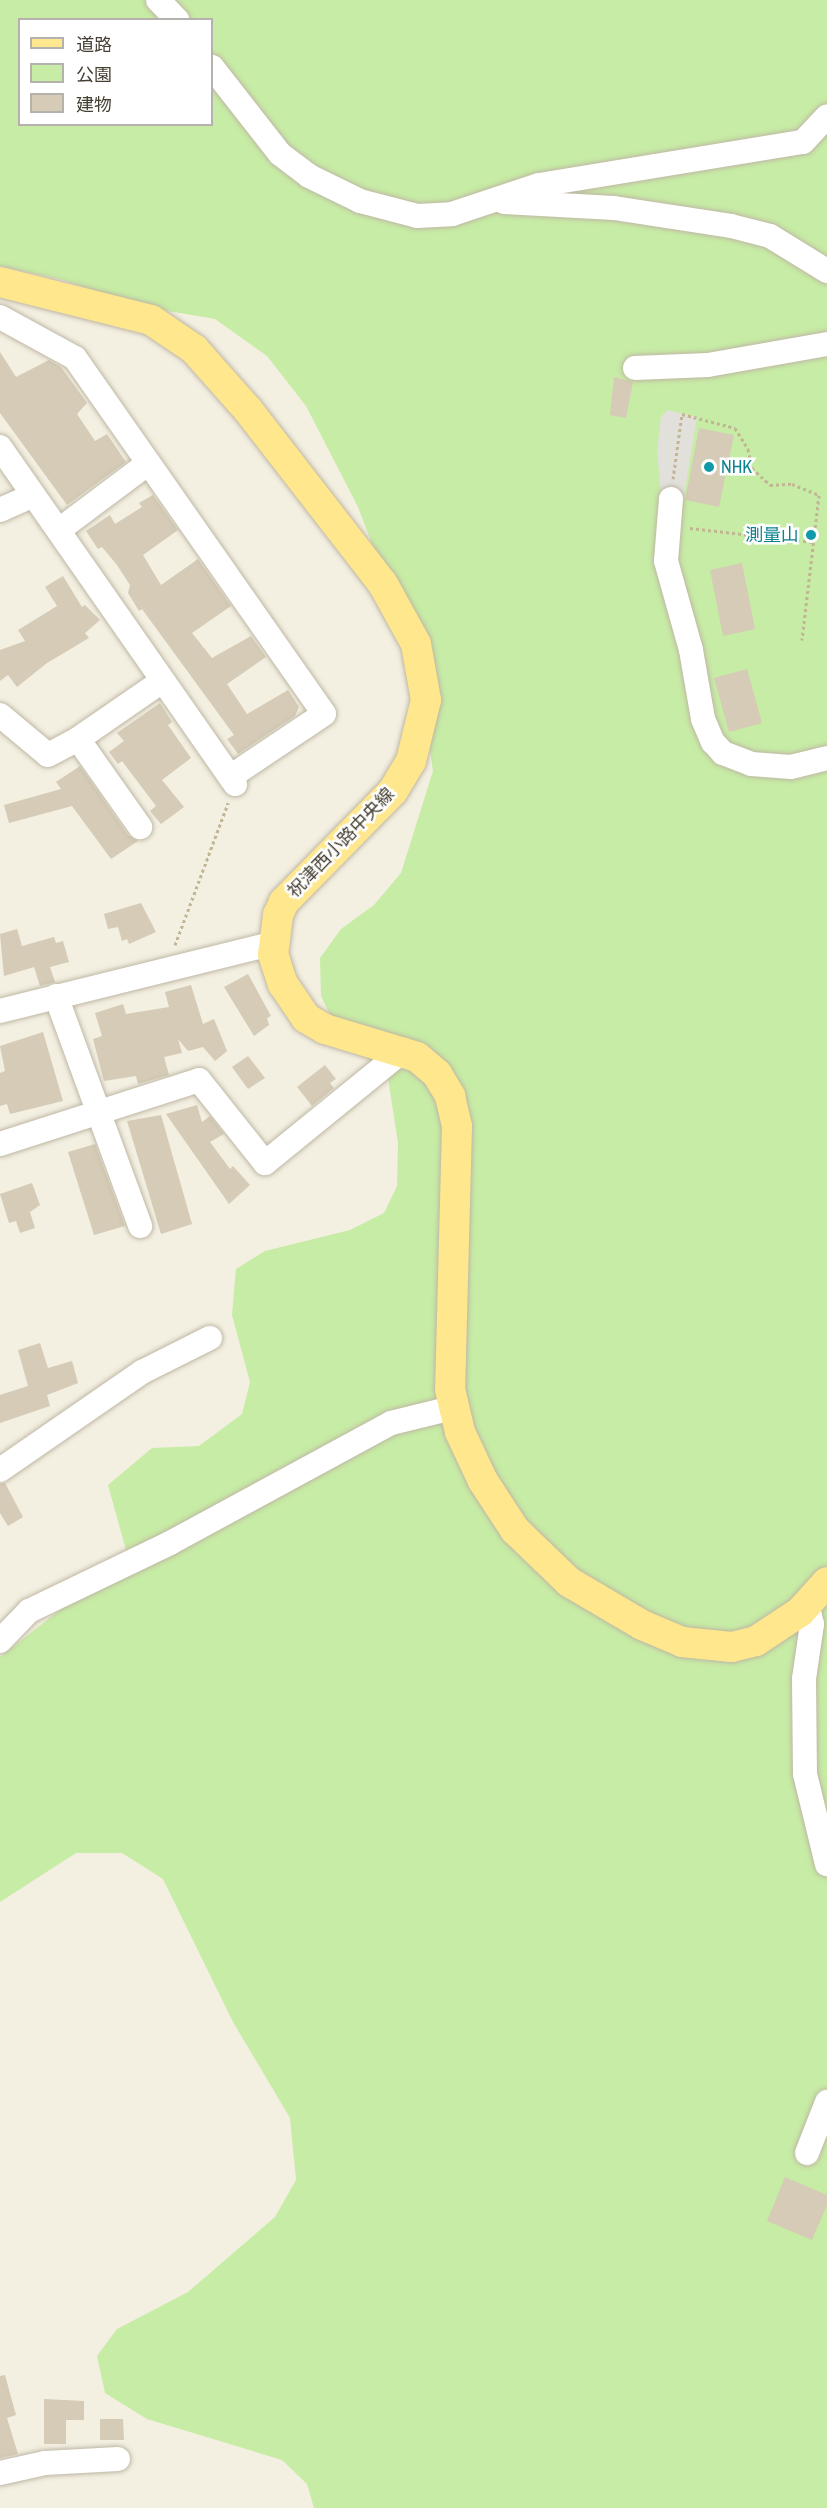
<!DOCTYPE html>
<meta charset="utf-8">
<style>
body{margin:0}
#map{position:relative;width:827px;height:2508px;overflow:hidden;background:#f3efe1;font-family:"Archivo Narrow","Noto Sans JP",sans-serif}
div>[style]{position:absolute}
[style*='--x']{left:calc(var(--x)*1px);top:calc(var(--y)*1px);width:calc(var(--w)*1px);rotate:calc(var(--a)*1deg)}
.green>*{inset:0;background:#c7eca5}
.parking>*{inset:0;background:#e2e0db}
.building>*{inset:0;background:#d5cbb6}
.path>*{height:3px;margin-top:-1.5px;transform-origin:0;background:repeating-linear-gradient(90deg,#c2b593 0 3px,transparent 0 6px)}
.roads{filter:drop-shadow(0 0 2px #bfb7a4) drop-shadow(0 0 2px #bfb7a4)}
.minor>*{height:24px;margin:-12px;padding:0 12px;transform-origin:12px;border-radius:12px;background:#fff}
.major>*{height:30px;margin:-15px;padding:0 15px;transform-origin:15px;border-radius:15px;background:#ffe78e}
.dots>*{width:16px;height:16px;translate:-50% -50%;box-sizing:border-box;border:3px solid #fff;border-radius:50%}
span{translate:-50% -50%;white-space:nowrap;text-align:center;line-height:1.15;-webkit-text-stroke:5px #fff;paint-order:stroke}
.culture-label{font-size:18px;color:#0d838f}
.left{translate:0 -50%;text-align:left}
.right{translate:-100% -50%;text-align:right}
.street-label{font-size:18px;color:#453f32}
.legend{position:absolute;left:18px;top:18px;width:195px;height:108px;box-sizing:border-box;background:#fff;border:2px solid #b5b2ad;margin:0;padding:8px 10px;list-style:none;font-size:18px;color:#453f32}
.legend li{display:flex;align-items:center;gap:12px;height:30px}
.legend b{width:30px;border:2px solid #b5b2ad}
</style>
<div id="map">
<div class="green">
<i style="clip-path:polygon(evenodd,0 0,827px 0,827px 2508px,314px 2508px,307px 2484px,282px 2460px,147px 2419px,105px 2393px,97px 2356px,117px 2329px,188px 2292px,275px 2217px,296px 2180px,290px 2118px,233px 2022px,163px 1879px,122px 1853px,76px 1853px,0 1902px,0 1657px,88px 1588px,126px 1550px,108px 1485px,152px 1448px,199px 1446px,242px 1414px,250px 1382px,232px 1315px,236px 1269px,265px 1251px,350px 1230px,384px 1213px,397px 1186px,398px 1143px,388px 1078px,337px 1029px,321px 996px,320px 958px,341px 929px,374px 905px,401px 873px,433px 771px,422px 696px,401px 620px,358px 507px,306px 406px,267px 356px,215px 319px,139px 306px,63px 280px,0 266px,0 0,20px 20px,212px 20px,212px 124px,20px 124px,20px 20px)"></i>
</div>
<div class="parking">
<i style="clip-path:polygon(667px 410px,697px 417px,683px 502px,661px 495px,657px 450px,661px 417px)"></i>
</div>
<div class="building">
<i style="clip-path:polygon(0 352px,16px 377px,49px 360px,61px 367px,87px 403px,77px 414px,95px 441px,107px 434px,126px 462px,67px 505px,0 413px)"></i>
<i style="clip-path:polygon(614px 377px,633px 382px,626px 418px,610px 415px)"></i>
<i style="clip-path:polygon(699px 428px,734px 435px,719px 507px,685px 500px)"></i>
<i style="clip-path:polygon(153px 495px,178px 530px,143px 555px,161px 585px,198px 559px,231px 606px,192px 633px,212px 658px,251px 636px,266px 657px,227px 684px,247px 714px,288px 690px,299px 707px,295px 716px,238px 754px,227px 739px,234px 735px,142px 609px,139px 611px,128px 593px,130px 585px,117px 565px,102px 547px,98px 549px,86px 531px,110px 515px,115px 524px,142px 507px,139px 503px)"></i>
<i style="clip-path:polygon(742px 563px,755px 629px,723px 636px,710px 570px)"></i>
<i style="clip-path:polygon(63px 576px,82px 607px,85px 605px,100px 620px,85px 633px,89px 638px,47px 663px,17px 687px,8px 675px,0 681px,0 650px,25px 641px,18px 630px,57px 606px,45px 587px)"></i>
<i style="clip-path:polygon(747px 669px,762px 723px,729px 732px,714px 678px)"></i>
<i style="clip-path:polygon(160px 703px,172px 722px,168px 725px,191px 758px,162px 780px,184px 807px,161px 824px,150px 811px,156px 806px,122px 761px,118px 764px,109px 752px,124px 741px,117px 733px)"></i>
<i style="clip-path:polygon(80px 766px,128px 835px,138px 841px,111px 859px,72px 806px,9px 823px,4px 805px,61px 789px,56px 782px)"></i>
<i style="clip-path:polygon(141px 903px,156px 932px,129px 944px,127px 939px,122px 941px,118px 927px,108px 929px,104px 914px)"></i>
<i style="clip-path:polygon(17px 929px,22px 946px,54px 937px,56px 943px,63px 941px,69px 962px,50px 967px,55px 982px,40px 986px,34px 967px,4px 976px,0 934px)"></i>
<i style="clip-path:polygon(248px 974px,271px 1016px,267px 1018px,269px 1025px,254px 1036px,224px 987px)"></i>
<i style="clip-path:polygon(191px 985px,203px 1024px,214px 1019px,227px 1051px,215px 1061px,203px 1047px,188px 1051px,178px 1039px,182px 1053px,164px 1057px,169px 1075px,138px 1084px,136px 1076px,104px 1081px,93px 1039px,102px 1036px,95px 1013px,123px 1004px,126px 1014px,169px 1007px,165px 992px)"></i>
<i style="clip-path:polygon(43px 1032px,63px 1101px,10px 1114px,7px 1104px,0 1106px,0 1073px,5px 1071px,0 1046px)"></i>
<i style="clip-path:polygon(248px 1056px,265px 1078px,248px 1089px,232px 1067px)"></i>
<i style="clip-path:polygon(325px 1065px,336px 1079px,330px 1083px,334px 1088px,312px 1106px,297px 1087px)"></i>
<i style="clip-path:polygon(197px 1105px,202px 1122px,210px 1116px,224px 1134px,210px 1142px,230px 1169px,233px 1166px,250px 1185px,229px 1204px,166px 1114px)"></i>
<i style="clip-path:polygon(161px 1115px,192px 1224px,161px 1234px,127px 1121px)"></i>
<i style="clip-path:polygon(95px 1144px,125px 1226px,94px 1235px,68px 1152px)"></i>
<i style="clip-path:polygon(32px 1183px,40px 1205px,30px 1212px,35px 1228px,20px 1233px,16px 1221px,9px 1223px,0 1194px)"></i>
<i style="clip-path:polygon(40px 1343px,48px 1368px,72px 1361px,78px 1383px,47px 1395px,50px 1406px,0 1423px,0 1395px,28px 1386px,18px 1350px)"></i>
<i style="clip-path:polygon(5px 1483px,23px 1517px,8px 1526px,0 1513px,0 1484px)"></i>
<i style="clip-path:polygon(785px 2177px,827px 2195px,827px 2205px,812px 2240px,767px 2221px)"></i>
<i style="clip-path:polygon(5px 2375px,16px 2415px,7px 2418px,18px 2454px,0 2458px,0 2376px)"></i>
<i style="clip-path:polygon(44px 2399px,84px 2401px,84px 2420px,66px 2420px,66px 2444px,44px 2444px)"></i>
<i style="clip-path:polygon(100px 2419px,123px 2419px,124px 2440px,100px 2440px)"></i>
</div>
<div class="path">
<i style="--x:673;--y:479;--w:66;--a:-82.1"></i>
<i style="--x:682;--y:414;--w:55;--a:14.8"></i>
<i style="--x:735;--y:428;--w:25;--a:58"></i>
<i style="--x:748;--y:449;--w:19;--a:78"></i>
<i style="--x:752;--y:468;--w:25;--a:43"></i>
<i style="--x:770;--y:485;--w:22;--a:-3"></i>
<i style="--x:792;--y:484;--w:29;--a:22"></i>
<i style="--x:819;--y:495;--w:146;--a:96.7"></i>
<i style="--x:690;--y:528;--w:124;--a:6.5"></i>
<i style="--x:175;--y:945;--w:152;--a:-69.5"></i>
</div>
<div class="roads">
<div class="minor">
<i style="--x:158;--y:0;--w:28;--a:46"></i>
<i style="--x:212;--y:67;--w:110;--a:52"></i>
<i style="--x:280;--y:154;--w:36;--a:37"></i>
<i style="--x:309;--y:176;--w:57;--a:26.1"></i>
<i style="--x:360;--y:201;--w:59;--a:14.7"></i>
<i style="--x:417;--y:216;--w:35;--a:-3"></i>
<i style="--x:452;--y:214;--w:92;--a:-18.4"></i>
<i style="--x:539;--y:185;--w:267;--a:-9.3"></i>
<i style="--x:803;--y:142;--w:35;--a:-47"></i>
<i style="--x:504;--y:202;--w:110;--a:3.1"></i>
<i style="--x:614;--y:208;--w:118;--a:8.7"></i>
<i style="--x:731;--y:226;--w:40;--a:14.4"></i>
<i style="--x:770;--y:236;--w:67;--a:31.6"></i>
<i style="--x:0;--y:317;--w:85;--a:28.7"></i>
<i style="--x:75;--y:358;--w:434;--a:55"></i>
<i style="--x:324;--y:714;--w:113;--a:146.2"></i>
<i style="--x:635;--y:368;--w:73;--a:-2.4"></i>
<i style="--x:708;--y:365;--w:121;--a:-10"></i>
<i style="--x:0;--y:447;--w:411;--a:55.1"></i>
<i style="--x:671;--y:499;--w:62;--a:94.6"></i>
<i style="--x:666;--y:561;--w:92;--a:74.3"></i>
<i style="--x:691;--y:650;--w:70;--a:80.1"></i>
<i style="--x:703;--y:719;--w:25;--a:67"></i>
<i style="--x:713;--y:742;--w:15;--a:48"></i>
<i style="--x:723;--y:753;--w:30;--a:21"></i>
<i style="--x:751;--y:764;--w:40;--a:4.3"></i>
<i style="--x:791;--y:767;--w:37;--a:-14"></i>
<i style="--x:0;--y:510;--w:36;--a:-24"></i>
<i style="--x:59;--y:530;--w:109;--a:-36.8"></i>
<i style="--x:0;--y:715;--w:62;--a:39.8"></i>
<i style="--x:48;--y:755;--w:34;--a:-28"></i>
<i style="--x:78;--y:739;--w:102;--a:-34.6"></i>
<i style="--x:78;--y:739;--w:108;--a:54.8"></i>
<i style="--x:56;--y:996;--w:245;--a:69.9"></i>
<i style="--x:0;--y:1011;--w:282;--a:-13.9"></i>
<i style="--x:0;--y:1144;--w:209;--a:-17.8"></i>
<i style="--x:199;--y:1080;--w:106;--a:51.5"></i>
<i style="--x:265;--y:1163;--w:179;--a:-39.1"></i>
<i style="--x:0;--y:1470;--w:173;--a:-34.6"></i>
<i style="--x:142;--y:1372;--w:76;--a:-26.6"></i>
<i style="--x:807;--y:1603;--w:22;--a:77"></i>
<i style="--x:812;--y:1624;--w:56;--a:98.3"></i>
<i style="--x:804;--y:1679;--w:95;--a:89.4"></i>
<i style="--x:805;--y:1774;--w:93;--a:76.3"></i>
<i style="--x:0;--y:1641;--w:42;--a:-46"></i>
<i style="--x:29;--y:1611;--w:157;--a:-25.7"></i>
<i style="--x:170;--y:1543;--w:251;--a:-28.5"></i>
<i style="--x:391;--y:1423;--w:63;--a:-13.8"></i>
<i style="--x:807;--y:2153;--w:55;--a:-68.6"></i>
<i style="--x:0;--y:2473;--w:46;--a:-12.5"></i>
<i style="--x:45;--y:2463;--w:73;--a:-3.1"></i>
</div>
<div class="major">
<i style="--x:0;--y:282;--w:156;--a:14.1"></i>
<i style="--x:151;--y:320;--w:52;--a:34"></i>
<i style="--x:194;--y:349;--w:81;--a:48.5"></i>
<i style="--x:248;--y:410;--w:220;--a:52.2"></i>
<i style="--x:383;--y:584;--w:68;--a:61.2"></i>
<i style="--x:416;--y:644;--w:57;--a:79.9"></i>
<i style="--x:426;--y:700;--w:63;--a:103.8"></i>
<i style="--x:411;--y:761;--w:35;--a:121"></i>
<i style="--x:393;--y:791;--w:156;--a:134.5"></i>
<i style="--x:284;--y:902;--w:14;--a:115"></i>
<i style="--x:278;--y:915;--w:39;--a:97"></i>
<i style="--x:273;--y:954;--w:32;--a:72"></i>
<i style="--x:283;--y:984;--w:41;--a:55.9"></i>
<i style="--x:306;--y:1018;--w:22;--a:30"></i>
<i style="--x:325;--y:1029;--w:96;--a:16.9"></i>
<i style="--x:417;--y:1057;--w:26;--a:40"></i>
<i style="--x:437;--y:1074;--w:26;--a:59"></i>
<i style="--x:450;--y:1096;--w:31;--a:77"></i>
<i style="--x:457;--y:1126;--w:263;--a:91.5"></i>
<i style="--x:450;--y:1389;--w:44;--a:76.9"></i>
<i style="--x:460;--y:1432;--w:54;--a:64.9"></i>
<i style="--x:483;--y:1481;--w:59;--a:56.9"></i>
<i style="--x:515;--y:1530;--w:75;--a:43.9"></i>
<i style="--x:569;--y:1582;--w:85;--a:30.5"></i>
<i style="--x:642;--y:1625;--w:43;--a:23"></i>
<i style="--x:682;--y:1642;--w:50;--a:5.7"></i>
<i style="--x:732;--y:1647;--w:25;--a:-14"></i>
<i style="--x:756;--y:1641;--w:53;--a:-33.4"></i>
<i style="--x:800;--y:1612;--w:40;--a:-48"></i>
</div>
</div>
<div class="dots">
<i style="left:709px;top:467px;background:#0f9aa8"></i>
<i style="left:811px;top:535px;background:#0f9aa8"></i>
</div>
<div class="culture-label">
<span class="left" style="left:721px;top:467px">NHK</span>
<span class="right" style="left:799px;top:535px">測量山</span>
</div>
<div class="street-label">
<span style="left:341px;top:843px;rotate:-46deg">祝津西小路中央線</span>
</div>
<ul class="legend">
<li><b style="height:8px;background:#ffe78e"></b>道路</li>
<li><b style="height:16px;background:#c7eca5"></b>公園</li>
<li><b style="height:16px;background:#d5cbb6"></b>建物</li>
</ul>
</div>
